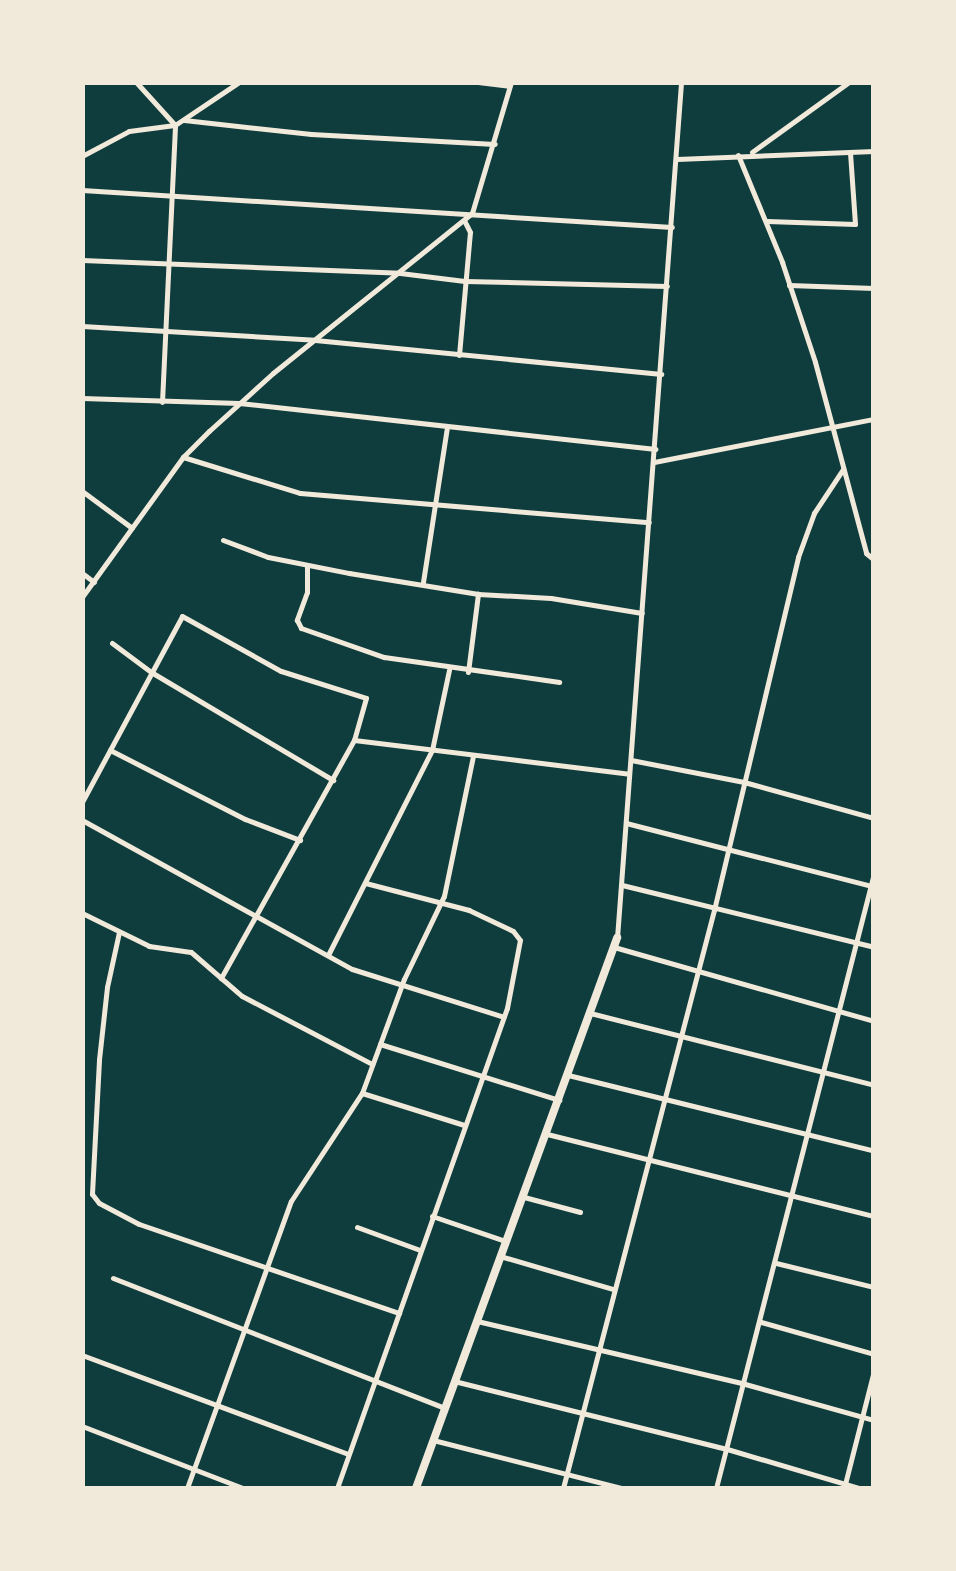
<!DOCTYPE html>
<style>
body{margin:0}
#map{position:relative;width:956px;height:1571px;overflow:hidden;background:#0f3d3e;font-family:"Alegreya Sans",sans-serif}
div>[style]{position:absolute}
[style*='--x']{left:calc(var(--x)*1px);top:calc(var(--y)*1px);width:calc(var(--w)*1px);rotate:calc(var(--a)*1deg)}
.minor>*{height:5px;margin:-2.5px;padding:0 2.5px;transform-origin:2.5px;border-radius:2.5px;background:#f1e9da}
.tertiary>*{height:8px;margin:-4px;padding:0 4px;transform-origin:4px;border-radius:4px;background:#f1e9da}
span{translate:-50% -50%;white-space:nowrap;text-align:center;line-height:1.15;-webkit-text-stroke:8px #f1e9da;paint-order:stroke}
.frame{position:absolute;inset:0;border:85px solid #f1e9da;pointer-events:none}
</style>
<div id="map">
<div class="minor">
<i style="--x:136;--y:82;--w:58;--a:47.8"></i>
<i style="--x:478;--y:82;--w:31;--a:7"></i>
<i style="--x:184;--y:120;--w:128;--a:6.3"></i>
<i style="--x:311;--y:134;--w:184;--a:3.1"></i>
<i style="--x:752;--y:152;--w:120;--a:-35.8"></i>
<i style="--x:738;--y:155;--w:116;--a:67.6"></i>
<i style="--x:782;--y:262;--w:105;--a:71.7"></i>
<i style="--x:815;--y:362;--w:198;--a:75"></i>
<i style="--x:866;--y:553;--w:11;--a:41"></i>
<i style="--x:82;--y:156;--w:53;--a:-28"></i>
<i style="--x:129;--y:131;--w:46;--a:-7.4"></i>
<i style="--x:175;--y:125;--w:77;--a:-33.9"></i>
<i style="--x:677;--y:159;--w:197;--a:-2.3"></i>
<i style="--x:82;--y:190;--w:591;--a:3.59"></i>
<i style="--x:767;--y:221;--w:88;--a:2"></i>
<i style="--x:855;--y:224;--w:71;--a:-94"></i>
<i style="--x:82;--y:260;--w:318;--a:2.3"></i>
<i style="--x:400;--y:273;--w:65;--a:7"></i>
<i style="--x:465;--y:281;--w:202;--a:1.4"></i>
<i style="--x:789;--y:285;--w:85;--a:2"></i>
<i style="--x:82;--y:326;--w:233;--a:3.4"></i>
<i style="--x:315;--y:340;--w:348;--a:5.6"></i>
<i style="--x:459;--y:355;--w:123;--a:-84.9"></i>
<i style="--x:470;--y:232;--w:13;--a:-117"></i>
<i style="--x:82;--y:398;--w:157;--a:1.8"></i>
<i style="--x:239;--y:403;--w:419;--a:6.3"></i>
<i style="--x:162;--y:402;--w:277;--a:-87.3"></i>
<i style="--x:183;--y:457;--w:122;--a:17.1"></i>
<i style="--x:300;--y:493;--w:350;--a:4.8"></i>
<i style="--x:654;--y:462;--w:224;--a:-11.1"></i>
<i style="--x:82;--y:491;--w:62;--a:36.5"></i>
<i style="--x:223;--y:540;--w:48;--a:20.7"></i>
<i style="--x:268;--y:557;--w:83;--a:11.2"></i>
<i style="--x:349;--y:573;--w:131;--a:9.2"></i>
<i style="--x:478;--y:594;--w:73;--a:3.1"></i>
<i style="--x:551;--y:598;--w:92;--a:9.4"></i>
<i style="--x:307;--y:565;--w:27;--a:90"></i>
<i style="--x:307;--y:592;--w:30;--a:110"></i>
<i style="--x:297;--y:620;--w:9;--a:63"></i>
<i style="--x:301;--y:628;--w:88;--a:19.3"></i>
<i style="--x:384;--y:657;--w:177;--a:8.1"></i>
<i style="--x:82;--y:573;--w:15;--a:37"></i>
<i style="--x:423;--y:582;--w:157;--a:-81.2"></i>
<i style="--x:82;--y:597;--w:173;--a:-54.2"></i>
<i style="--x:183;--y:457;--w:37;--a:-45"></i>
<i style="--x:209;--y:431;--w:86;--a:-42.2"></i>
<i style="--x:273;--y:373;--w:255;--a:-38.8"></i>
<i style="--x:472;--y:213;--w:137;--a:-73.4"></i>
<i style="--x:112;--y:643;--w:49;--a:36.6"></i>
<i style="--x:151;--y:672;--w:212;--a:30.7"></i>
<i style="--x:468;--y:672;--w:79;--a:-82.7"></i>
<i style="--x:354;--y:740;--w:277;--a:7"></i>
<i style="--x:110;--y:750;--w:152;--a:27.1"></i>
<i style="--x:245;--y:819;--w:59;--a:20.9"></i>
<i style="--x:631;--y:760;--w:115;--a:11"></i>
<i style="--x:744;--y:782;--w:135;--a:15.5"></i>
<i style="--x:82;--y:802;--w:211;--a:-61.7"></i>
<i style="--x:182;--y:616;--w:113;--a:29.1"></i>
<i style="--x:281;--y:671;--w:89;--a:17.6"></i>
<i style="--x:366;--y:698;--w:44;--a:105.9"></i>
<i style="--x:354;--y:740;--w:273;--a:119.2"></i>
<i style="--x:82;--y:820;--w:308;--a:28.9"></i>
<i style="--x:352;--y:969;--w:159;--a:17.5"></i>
<i style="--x:626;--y:823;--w:253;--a:14.4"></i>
<i style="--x:622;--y:885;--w:260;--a:13.8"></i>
<i style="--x:82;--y:913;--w:75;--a:26.2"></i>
<i style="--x:149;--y:946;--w:42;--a:8.1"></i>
<i style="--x:191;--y:952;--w:67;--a:40.8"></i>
<i style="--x:242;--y:996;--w:147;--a:27.6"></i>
<i style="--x:119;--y:932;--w:56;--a:102.3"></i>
<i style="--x:107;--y:987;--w:73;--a:96.3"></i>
<i style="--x:99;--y:1060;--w:134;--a:93"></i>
<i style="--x:92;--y:1194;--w:11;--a:52"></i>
<i style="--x:99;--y:1203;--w:45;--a:27.7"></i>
<i style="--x:139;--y:1224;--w:275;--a:18.9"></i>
<i style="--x:617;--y:938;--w:858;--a:-85.72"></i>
<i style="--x:614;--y:947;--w:270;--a:15.9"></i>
<i style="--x:328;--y:955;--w:230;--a:-63.1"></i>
<i style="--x:432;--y:750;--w:82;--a:-78"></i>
<i style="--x:590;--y:1013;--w:293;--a:14.2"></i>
<i style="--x:380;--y:1044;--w:188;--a:17.4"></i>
<i style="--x:568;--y:1075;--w:315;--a:13.9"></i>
<i style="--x:362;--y:1093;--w:107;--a:17.4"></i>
<i style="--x:547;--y:1134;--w:337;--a:14.1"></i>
<i style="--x:524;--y:1197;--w:58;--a:15"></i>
<i style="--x:432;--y:1216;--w:77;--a:18.9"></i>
<i style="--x:357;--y:1227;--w:67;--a:20.1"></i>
<i style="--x:500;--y:1256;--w:118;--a:16.3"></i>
<i style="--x:776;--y:1263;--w:101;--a:13.8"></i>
<i style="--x:113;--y:1278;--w:356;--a:21.4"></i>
<i style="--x:477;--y:1321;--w:275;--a:13.2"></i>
<i style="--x:745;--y:1384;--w:134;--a:15.6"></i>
<i style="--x:761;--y:1322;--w:117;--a:15.8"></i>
<i style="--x:82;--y:1355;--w:284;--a:20.4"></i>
<i style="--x:454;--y:1381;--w:281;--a:14"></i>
<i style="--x:727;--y:1449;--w:138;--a:16.5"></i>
<i style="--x:82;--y:1426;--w:173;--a:21.1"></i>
<i style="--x:433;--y:1440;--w:194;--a:14.3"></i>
<i style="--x:187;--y:1488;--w:305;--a:-70.1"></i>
<i style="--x:291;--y:1201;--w:129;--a:-56.7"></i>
<i style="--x:362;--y:1093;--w:121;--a:-69.8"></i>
<i style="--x:404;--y:979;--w:92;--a:-64.3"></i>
<i style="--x:444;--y:896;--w:143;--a:-78.3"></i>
<i style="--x:337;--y:1488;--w:509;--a:-70.5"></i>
<i style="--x:507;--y:1008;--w:69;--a:-79.2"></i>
<i style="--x:520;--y:940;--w:11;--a:-128"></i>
<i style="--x:513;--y:931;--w:49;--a:-154.5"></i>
<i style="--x:469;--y:910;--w:107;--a:-165.4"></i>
<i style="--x:563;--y:1488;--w:597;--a:-75.36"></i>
<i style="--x:714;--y:910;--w:363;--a:-76.6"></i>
<i style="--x:798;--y:557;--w:47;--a:-70"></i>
<i style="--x:814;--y:513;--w:53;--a:-56.6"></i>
<i style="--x:716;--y:1488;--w:635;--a:-75.59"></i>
<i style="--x:844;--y:1488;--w:122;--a:-75.7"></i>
</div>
<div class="tertiary">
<i style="--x:416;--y:1488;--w:586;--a:-69.92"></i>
</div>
<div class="frame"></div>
</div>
